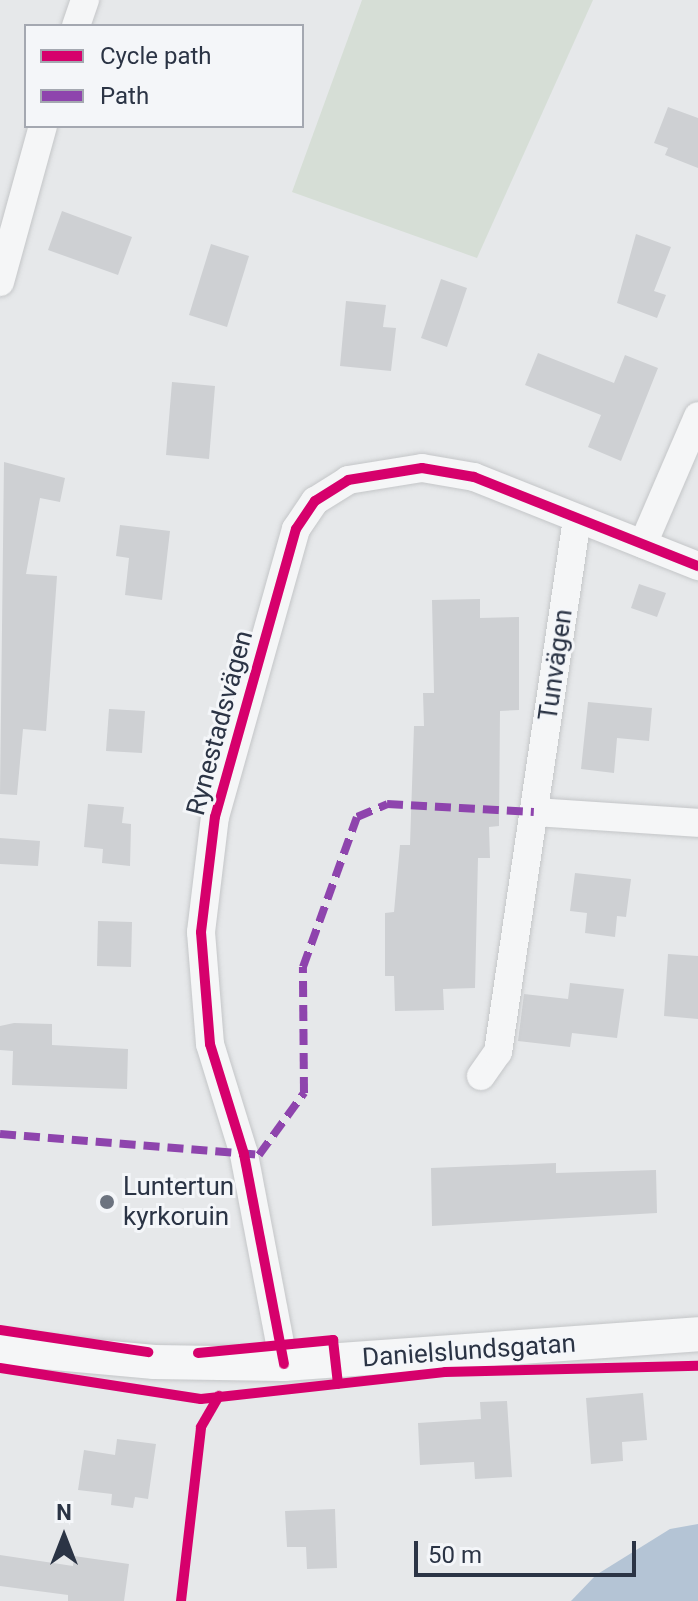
<!DOCTYPE html>
<meta charset="utf-8">
<style>
body{margin:0}
#map{position:relative;width:698px;height:1601px;overflow:hidden;background:#e6e8ea;font-family:Roboto,sans-serif}
div>[style]{position:absolute}
[style*='--x']{left:calc(var(--x)*1px);top:calc(var(--y)*1px);width:calc(var(--w)*1px);rotate:calc(var(--a)*1deg)}
.green>*{inset:0;background:#d6ded6}
.water>*{inset:0;background:#b4c4d5}
.building>*{inset:0;background:#ced0d3}
.roads{filter:drop-shadow(0 0 2px #c4c6c8) drop-shadow(0 0 2px #c4c6c8)}
.minor>*{height:28px;margin:-14px;padding:0 14px;transform-origin:14px;border-radius:14px;background:#f5f6f7}
.tertiary>*{height:34px;margin:-17px;padding:0 17px;transform-origin:17px;border-radius:17px;background:#f5f6f7}
.quiet>*{height:8px;margin-top:-4px;transform-origin:0;background:repeating-linear-gradient(90deg,#8e44ad 0 16px,transparent 0 24px)}
.cycleway>*{height:10px;margin:-5px;padding:0 5px;transform-origin:5px;border-radius:5px;background:#d6006c}
.dots>*{width:22px;height:22px;translate:-50% -50%;box-sizing:border-box;border:4px solid #f4f6f9;border-radius:50%}
span{translate:-50% -50%;white-space:nowrap;text-align:center;line-height:1.15;-webkit-text-stroke:6px #f4f6f9;paint-order:stroke}
.street-label{font-size:26px;color:#2b3445}
.poi-label{font-size:26px;color:#2b3445}
.left{translate:0 -50%;text-align:left}
.legend{position:absolute;left:24px;top:24px;width:280px;height:104px;box-sizing:border-box;background:#f4f6f9;border:2px solid #a4a8b1;margin:0;padding:10px 14px;list-style:none;font-size:24px;color:#2b3445}
.legend li{display:flex;align-items:center;gap:16px;height:40px}
.legend b{width:40px;border:2px solid #a4a8b1}
.north{position:absolute;left:24px;top:1497px;width:80px;height:80px;-webkit-text-stroke:6px #f4f6f9;paint-order:stroke;rotate:0deg;font-size:22px;font-weight:700;line-height:32px;text-align:center;color:#2b3445}
.north::after{content:'';display:block;margin:auto;width:28px;height:36px;background:#2b3445;clip-path:polygon(50% 0,100% 100%,50% 72%,0 100%)}
.scale{position:absolute;left:414px;top:1541px;width:222px;height:36px;box-sizing:border-box;border:4px solid #2b3445;border-top:0;padding-left:10px;font-size:24px;line-height:28px;white-space:nowrap;color:#2b3445;-webkit-text-stroke:6px #f4f6f9;paint-order:stroke}
</style>
<div id="map">
<div class="green">
<i style="clip-path:polygon(362px 0,593px 0,477px 258px,292px 192px)"></i>
</div>
<div class="water">
<i style="clip-path:polygon(698px 1524px,698px 1601px,571px 1601px,596px 1575px,670px 1529px)"></i>
</div>
<div class="building">
<i style="clip-path:polygon(668px 107px,698px 118px,698px 168px,665px 155px,668px 148px,654px 143px)"></i>
<i style="clip-path:polygon(62px 211px,132px 237px,118px 275px,48px 250px)"></i>
<i style="clip-path:polygon(636px 234px,671px 247px,654px 291px,666px 295px,657px 318px,617px 303px)"></i>
<i style="clip-path:polygon(211px 244px,249px 256px,227px 327px,189px 315px)"></i>
<i style="clip-path:polygon(441px 279px,467px 288px,447px 347px,421px 338px)"></i>
<i style="clip-path:polygon(346px 301px,386px 305px,383px 327px,396px 328px,391px 371px,340px 366px)"></i>
<i style="clip-path:polygon(538px 353px,614px 383px,625px 355px,658px 368px,621px 461px,588px 447px,601px 415px,525px 385px)"></i>
<i style="clip-path:polygon(172px 382px,215px 386px,209px 459px,166px 455px)"></i>
<i style="clip-path:polygon(4px 462px,65px 478px,60px 502px,40px 498px,26px 574px,57px 576px,46px 731px,23px 729px,17px 795px,0 794px)"></i>
<i style="clip-path:polygon(120px 525px,170px 531px,162px 600px,125px 595px,129px 558px,116px 556px)"></i>
<i style="clip-path:polygon(639px 584px,666px 593px,657px 617px,631px 608px)"></i>
<i style="clip-path:polygon(480px 599px,480px 618px,519px 617px,519px 710px,500px 711px,499px 826px,489px 827px,490px 858px,478px 858px,475px 988px,443px 989px,444px 1010px,395px 1011px,394px 976px,385px 976px,385px 913px,394px 912px,400px 845px,410px 845px,414px 726px,424px 726px,423px 693px,434px 693px,432px 600px)"></i>
<i style="clip-path:polygon(588px 702px,652px 708px,649px 741px,617px 738px,614px 773px,581px 769px)"></i>
<i style="clip-path:polygon(109px 709px,145px 711px,142px 753px,106px 751px)"></i>
<i style="clip-path:polygon(88px 804px,124px 807px,122px 823px,131px 824px,130px 866px,102px 863px,103px 849px,84px 847px)"></i>
<i style="clip-path:polygon(0 838px,40px 841px,38px 866px,0 864px)"></i>
<i style="clip-path:polygon(575px 873px,631px 879px,626px 917px,617px 916px,615px 937px,585px 933px,587px 913px,570px 911px)"></i>
<i style="clip-path:polygon(98px 921px,132px 922px,131px 967px,97px 966px)"></i>
<i style="clip-path:polygon(668px 954px,698px 956px,698px 1019px,664px 1016px)"></i>
<i style="clip-path:polygon(570px 983px,624px 989px,617px 1038px,572px 1033px,570px 1047px,518px 1041px,524px 994px,568px 999px)"></i>
<i style="clip-path:polygon(14px 1023px,52px 1024px,52px 1045px,128px 1049px,127px 1089px,12px 1085px,13px 1051px,0 1050px,0 1026px)"></i>
<i style="clip-path:polygon(556px 1163px,556px 1173px,656px 1170px,657px 1213px,432px 1226px,431px 1168px)"></i>
<i style="clip-path:polygon(643px 1393px,647px 1440px,622px 1442px,623px 1461px,591px 1464px,586px 1398px)"></i>
<i style="clip-path:polygon(507px 1401px,512px 1477px,475px 1479px,474px 1462px,420px 1465px,418px 1423px,481px 1419px,480px 1402px)"></i>
<i style="clip-path:polygon(117px 1439px,156px 1444px,148px 1499px,135px 1497px,133px 1508px,111px 1505px,112px 1494px,78px 1490px,84px 1450px,115px 1455px)"></i>
<i style="clip-path:polygon(335px 1509px,337px 1568px,307px 1569px,306px 1547px,287px 1547px,285px 1511px)"></i>
<i style="clip-path:polygon(0 1555px,73px 1566px,74px 1556px,129px 1564px,124px 1601px,68px 1601px,68px 1595px,0 1586px)"></i>
</div>
<div class="roads">
<div class="minor">
<i style="--x:76;--y:26;--w:28;--a:-71"></i>
<i style="--x:0;--y:282;--w:162;--a:-74.6"></i>
<i style="--x:643;--y:544;--w:139;--a:-66.7"></i>
<i style="--x:534;--y:812;--w:164;--a:3.8"></i>
<i style="--x:481;--y:1076;--w:29;--a:-55"></i>
<i style="--x:498;--y:1052;--w:539;--a:-81.57"></i>
<i style="--x:284;--y:1364;--w:214;--a:-100.8"></i>
<i style="--x:244;--y:1154;--w:115;--a:-107.2"></i>
<i style="--x:210;--y:1044;--w:112;--a:-94.6"></i>
<i style="--x:201;--y:932;--w:116;--a:-83.1"></i>
<i style="--x:215;--y:817;--w:299;--a:-74.3"></i>
<i style="--x:296;--y:529;--w:34;--a:-56"></i>
<i style="--x:315;--y:501;--w:39;--a:-32"></i>
<i style="--x:348;--y:480;--w:75;--a:-9.2"></i>
<i style="--x:422;--y:468;--w:53;--a:9.8"></i>
<i style="--x:474;--y:477;--w:241;--a:21.7"></i>
</div>
<div class="tertiary">
<i style="--x:0;--y:1348;--w:155;--a:5.2"></i>
<i style="--x:154;--y:1362;--w:130;--a:0.9"></i>
<i style="--x:284;--y:1364;--w:415;--a:-4.1"></i>
</div>
</div>
<div class="quiet">
<i style="--x:0;--y:1134;--w:260;--a:4.6"></i>
<i style="--x:259;--y:1155;--w:77;--a:-54"></i>
<i style="--x:304;--y:1093;--w:126;--a:-90.5"></i>
<i style="--x:303;--y:967;--w:159;--a:-70.2"></i>
<i style="--x:357;--y:817;--w:33;--a:-23"></i>
<i style="--x:387;--y:804;--w:147;--a:3.1"></i>
</div>
<div class="cycleway">
<i style="--x:0;--y:1330;--w:150;--a:8.5"></i>
<i style="--x:198;--y:1353;--w:136;--a:-5.5"></i>
<i style="--x:333;--y:1340;--w:44;--a:83.5"></i>
<i style="--x:284;--y:1364;--w:214;--a:-100.8"></i>
<i style="--x:244;--y:1154;--w:115;--a:-107.2"></i>
<i style="--x:210;--y:1044;--w:112;--a:-94.6"></i>
<i style="--x:201;--y:932;--w:116;--a:-83.1"></i>
<i style="--x:215;--y:817;--w:299;--a:-74.3"></i>
<i style="--x:296;--y:529;--w:34;--a:-56"></i>
<i style="--x:315;--y:501;--w:39;--a:-32"></i>
<i style="--x:348;--y:480;--w:75;--a:-9.2"></i>
<i style="--x:422;--y:468;--w:53;--a:9.8"></i>
<i style="--x:474;--y:477;--w:241;--a:21.7"></i>
<i style="--x:0;--y:1368;--w:203;--a:8.8"></i>
<i style="--x:201;--y:1399;--w:245;--a:-6.3"></i>
<i style="--x:445;--y:1372;--w:253;--a:-1.4"></i>
<i style="--x:181;--y:1601;--w:175;--a:-83.4"></i>
<i style="--x:201;--y:1427;--w:36;--a:-60"></i>
</div>
<div class="dots">
<i style="left:107px;top:1202px;background:#6c737f"></i>
</div>
<div class="street-label">
<span style="left:556px;top:665px;rotate:-82deg">Tunvägen</span>
<span style="left:220px;top:723px;rotate:-75deg">Rynestadsvägen</span>
<span style="left:469px;top:1351px;rotate:-4deg">Danielslundsgatan</span>
</div>
<div class="poi-label">
<span class="left" style="left:123px;top:1202px">Luntertun<br>kyrkoruin</span>
</div>
<ul class="legend">
<li><b style="height:10px;background:#d6006c"></b>Cycle path</li>
<li><b style="height:10px;background:#8e44ad"></b>Path</li>
</ul>
<div class="north">N</div>
<div class="scale">50 m</div>
</div>
